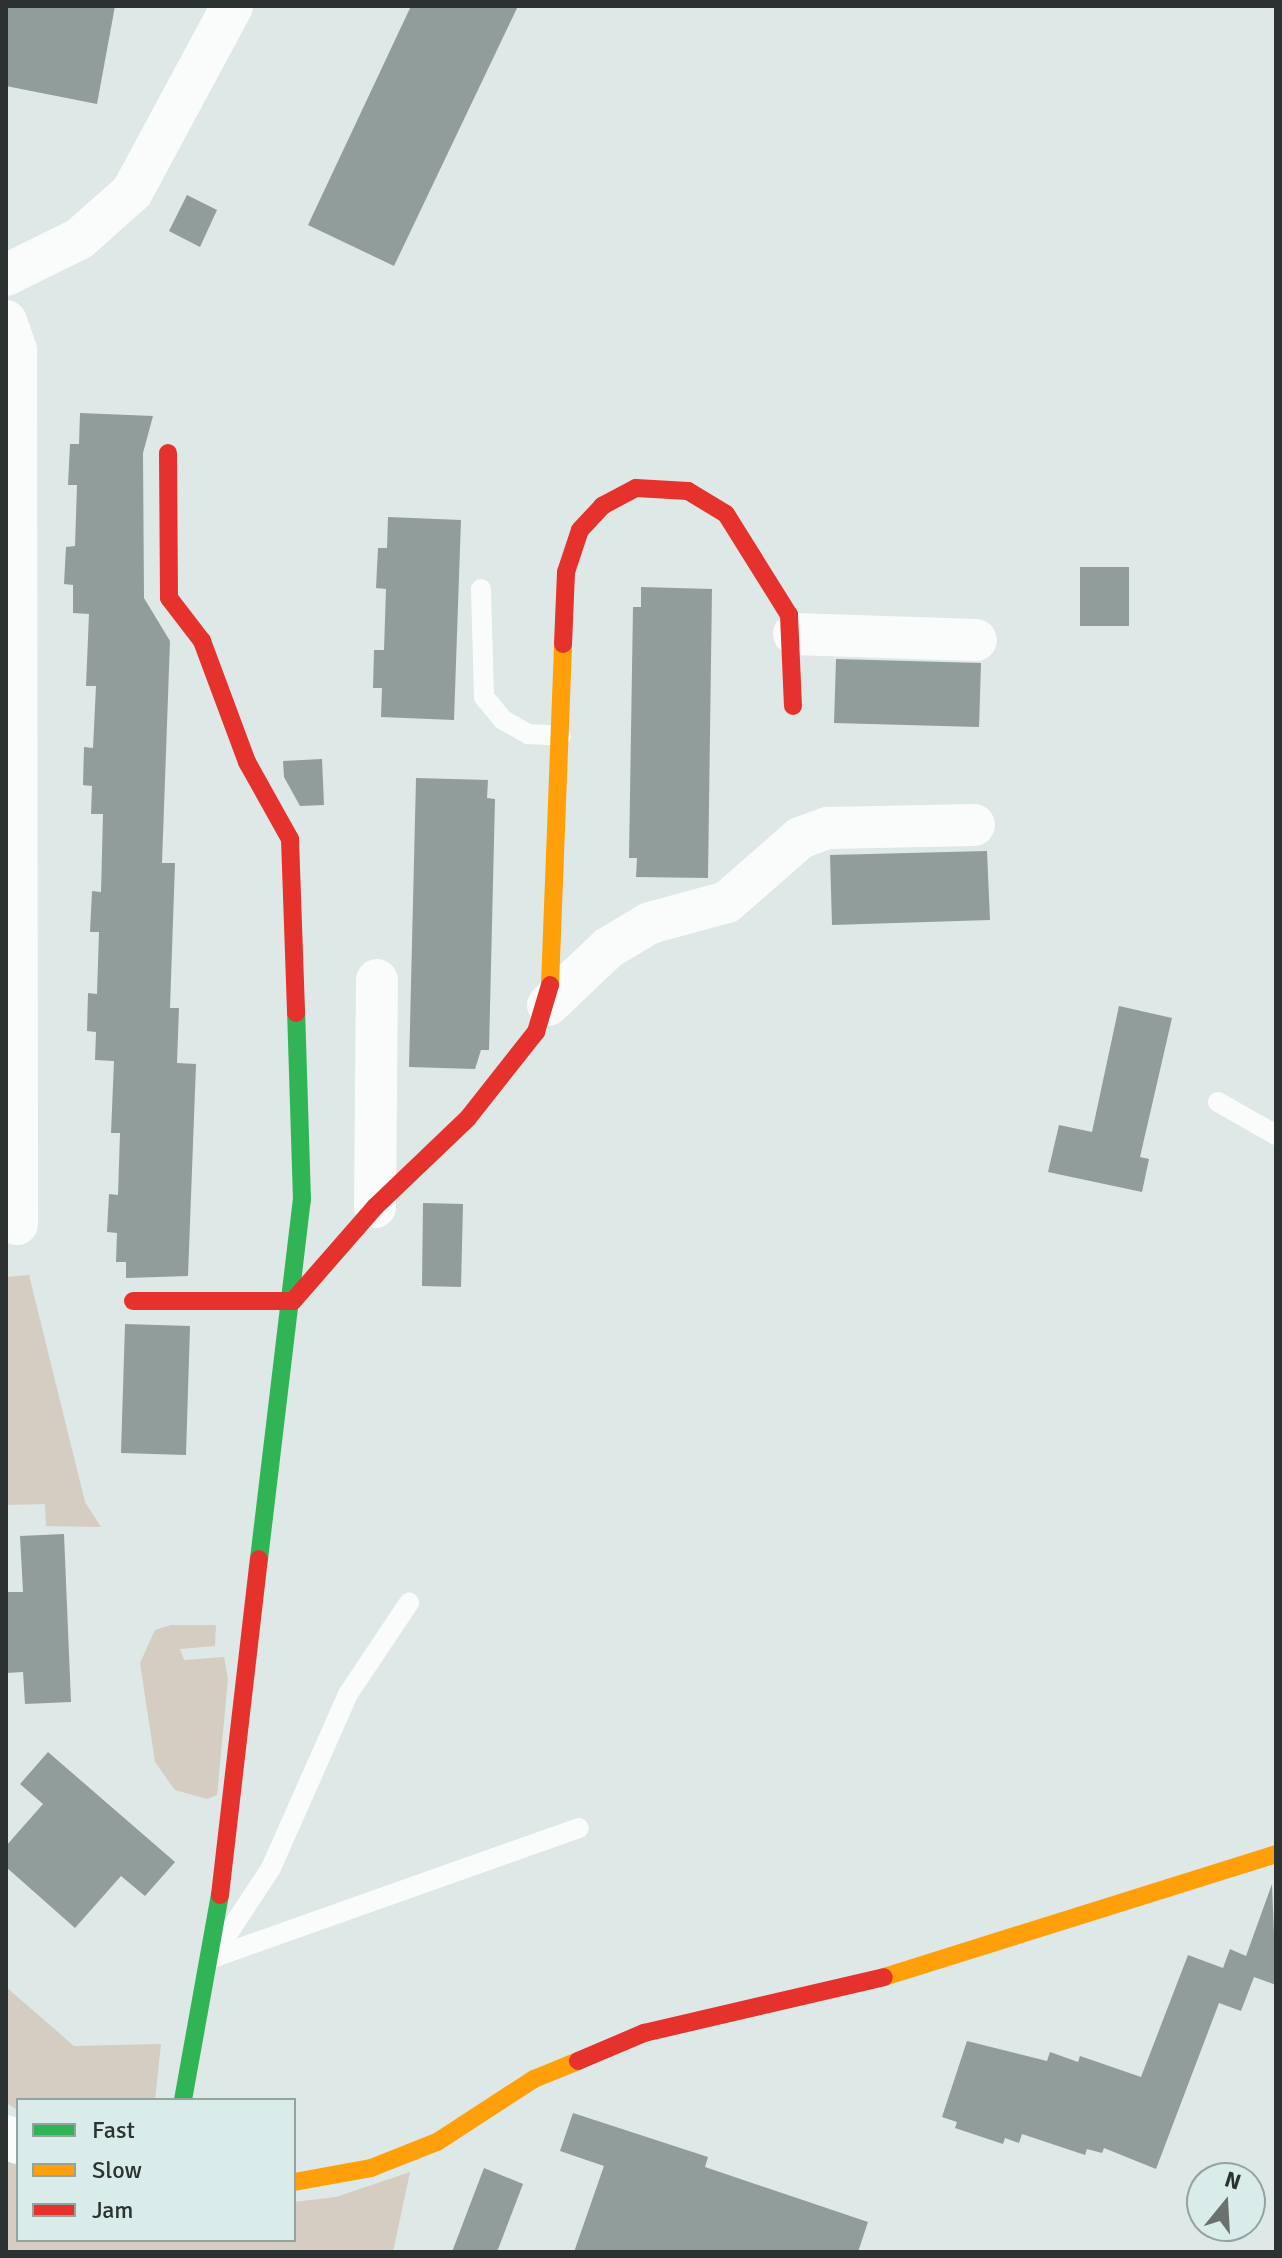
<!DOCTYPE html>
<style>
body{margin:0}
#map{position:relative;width:1282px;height:2258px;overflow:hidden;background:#dee8e6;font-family:Signika,sans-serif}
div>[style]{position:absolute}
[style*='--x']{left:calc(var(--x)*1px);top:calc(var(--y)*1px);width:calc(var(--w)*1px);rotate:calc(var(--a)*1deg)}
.green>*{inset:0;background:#d5ccc2}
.building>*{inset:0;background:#909d9b}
.lane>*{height:20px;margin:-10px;padding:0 10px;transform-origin:10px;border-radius:10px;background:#fafcfb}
.street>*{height:42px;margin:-21px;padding:0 21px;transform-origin:21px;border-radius:21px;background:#fafcfb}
.fast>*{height:18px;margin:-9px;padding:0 9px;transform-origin:9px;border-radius:9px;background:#30b455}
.slow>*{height:18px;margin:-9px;padding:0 9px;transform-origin:9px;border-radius:9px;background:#ff9f0a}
.jam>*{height:18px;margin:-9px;padding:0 9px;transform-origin:9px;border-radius:9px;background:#e5322d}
span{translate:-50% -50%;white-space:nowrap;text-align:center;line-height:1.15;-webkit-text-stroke:8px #daecea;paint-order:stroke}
.frame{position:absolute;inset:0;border:8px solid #2b3231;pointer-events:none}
.legend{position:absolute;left:16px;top:2098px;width:280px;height:144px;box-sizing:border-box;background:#daecea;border:2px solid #94a2a0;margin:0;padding:10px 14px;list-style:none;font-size:24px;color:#2b3231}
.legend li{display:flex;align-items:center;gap:16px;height:40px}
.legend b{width:40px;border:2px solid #94a2a0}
.north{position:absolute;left:1186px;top:2162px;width:80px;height:80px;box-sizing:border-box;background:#daecea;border:2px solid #94a2a0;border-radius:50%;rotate:18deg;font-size:22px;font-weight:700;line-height:32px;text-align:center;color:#2b3231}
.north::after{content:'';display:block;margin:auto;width:28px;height:36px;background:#6a7270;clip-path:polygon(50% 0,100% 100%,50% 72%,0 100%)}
</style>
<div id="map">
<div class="green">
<i style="clip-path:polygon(29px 1275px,85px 1502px,101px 1527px,46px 1526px,45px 1504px,6px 1505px,6px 1277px)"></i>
<i style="clip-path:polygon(171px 1625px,216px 1625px,215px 1646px,180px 1649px,184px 1660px,224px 1657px,228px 1679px,217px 1795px,207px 1799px,175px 1790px,155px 1762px,140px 1663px,155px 1630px)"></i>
<i style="clip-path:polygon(6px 1987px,74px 2046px,161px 2044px,155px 2100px,18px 2100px,18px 2110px,6px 2103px)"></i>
<i style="clip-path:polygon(6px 2156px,18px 2160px,18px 2240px,294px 2240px,294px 2202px,336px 2197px,410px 2172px,393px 2252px,6px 2252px)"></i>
</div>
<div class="building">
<i style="clip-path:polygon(6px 6px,115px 6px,97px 104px,6px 86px)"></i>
<i style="clip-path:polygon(411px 6px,518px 6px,394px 266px,308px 225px)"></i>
<i style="clip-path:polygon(187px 195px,217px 210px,200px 247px,169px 231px)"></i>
<i style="clip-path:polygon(80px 413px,153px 416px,143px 453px,144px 598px,170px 641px,162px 863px,175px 863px,170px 1008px,179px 1008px,177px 1063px,196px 1064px,188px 1276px,126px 1278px,126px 1262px,116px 1262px,117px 1233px,107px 1232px,109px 1194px,118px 1195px,120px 1133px,111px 1133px,114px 1061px,95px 1060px,96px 1032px,87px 1031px,88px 993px,97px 994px,99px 932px,90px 932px,92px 891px,101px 892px,103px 814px,91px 814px,92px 786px,83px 785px,84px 747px,93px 748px,96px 686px,86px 686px,89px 614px,73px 613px,73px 585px,64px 584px,66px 547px,75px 546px,77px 485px,68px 485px,70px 444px,79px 444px)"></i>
<i style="clip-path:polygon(388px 517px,461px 520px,454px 720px,381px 717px,382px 688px,373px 688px,374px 650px,384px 650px,386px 589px,376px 588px,378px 548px,387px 548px)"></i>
<i style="clip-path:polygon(1080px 567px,1129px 567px,1129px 626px,1080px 626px)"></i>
<i style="clip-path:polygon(641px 587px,712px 589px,708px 878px,636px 877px,637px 858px,629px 858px,633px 607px,641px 607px)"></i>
<i style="clip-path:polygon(836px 659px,981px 663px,979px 727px,834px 723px)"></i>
<i style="clip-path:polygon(322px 759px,324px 805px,300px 806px,284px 777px,283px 761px)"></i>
<i style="clip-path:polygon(416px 778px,488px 780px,487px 798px,495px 799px,489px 1050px,481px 1050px,475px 1069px,409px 1067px)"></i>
<i style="clip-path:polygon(987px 851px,990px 920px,832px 925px,830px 855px)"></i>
<i style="clip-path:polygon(1119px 1006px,1172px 1018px,1140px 1157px,1149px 1159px,1142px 1192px,1048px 1172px,1059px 1125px,1092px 1132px)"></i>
<i style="clip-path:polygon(423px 1203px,463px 1204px,461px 1287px,422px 1286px)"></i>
<i style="clip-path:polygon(125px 1324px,190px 1326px,186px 1455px,121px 1453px)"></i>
<i style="clip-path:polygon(64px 1534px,71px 1702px,25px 1704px,23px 1672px,6px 1673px,6px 1592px,23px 1592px,20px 1536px)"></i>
<i style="clip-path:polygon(48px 1752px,175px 1862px,145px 1896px,121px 1876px,75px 1928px,6px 1867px,6px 1846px,43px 1804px,20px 1784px)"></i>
<i style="clip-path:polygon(1272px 1884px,1276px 1985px,1254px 1977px,1241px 2011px,1219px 2003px,1156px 2169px,1104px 2148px,1102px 2153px,1087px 2149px,1085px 2155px,1022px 2134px,1019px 2143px,1005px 2138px,1003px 2144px,955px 2128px,957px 2122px,942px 2117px,967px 2041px,1047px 2061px,1050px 2052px,1078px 2062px,1080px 2056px,1141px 2077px,1188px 1955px,1223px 1968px,1230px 1949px,1246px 1956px)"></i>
<i style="clip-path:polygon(573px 2113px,708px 2157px,705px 2167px,868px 2222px,858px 2252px,574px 2252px,604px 2166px,560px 2151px)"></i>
<i style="clip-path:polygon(484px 2168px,523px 2184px,497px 2252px,452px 2252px)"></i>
</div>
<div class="lane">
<i style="--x:481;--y:589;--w:108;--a:88.4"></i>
<i style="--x:484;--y:697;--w:30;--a:50"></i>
<i style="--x:503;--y:720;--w:29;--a:29"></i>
<i style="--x:528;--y:734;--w:33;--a:3"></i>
<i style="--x:1218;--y:1102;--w:67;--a:29.6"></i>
<i style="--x:225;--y:1938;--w:84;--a:-56.7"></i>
<i style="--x:271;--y:1868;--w:190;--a:-66.1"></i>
<i style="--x:348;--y:1694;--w:110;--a:-56.2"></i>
<i style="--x:212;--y:1958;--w:389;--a:-19.5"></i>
</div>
<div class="street">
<i style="--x:6;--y:275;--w:81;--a:-26.3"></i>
<i style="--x:79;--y:239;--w:71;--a:-41.6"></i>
<i style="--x:132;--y:192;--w:211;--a:-61.7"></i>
<i style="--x:6;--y:321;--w:31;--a:71"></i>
<i style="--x:16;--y:350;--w:874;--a:89.93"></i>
<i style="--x:794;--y:634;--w:182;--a:1.9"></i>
<i style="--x:548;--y:1005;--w:83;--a:-43.5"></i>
<i style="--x:608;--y:948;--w:49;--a:-30.8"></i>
<i style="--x:650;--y:923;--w:80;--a:-15.3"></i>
<i style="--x:727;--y:902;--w:97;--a:-41.2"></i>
<i style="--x:800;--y:838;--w:30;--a:-20"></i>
<i style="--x:828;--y:828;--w:146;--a:-1.2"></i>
<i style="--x:375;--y:1207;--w:227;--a:-89.5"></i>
<i style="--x:6;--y:2136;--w:14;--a:30"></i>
</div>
<div class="fast">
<i style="--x:259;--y:1559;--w:362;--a:-83.2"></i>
<i style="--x:302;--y:1200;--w:187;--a:-91.8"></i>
<i style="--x:183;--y:2100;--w:208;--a:-79.8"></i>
</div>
<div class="slow">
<i style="--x:550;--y:985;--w:341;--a:-87.8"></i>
<i style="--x:884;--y:1977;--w:411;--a:-17.4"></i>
<i style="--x:294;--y:2182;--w:78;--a:-10.3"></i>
<i style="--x:371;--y:2168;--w:71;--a:-21.5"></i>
<i style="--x:437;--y:2142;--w:116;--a:-33"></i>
<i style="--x:534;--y:2079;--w:48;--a:-22.2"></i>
</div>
<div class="jam">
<i style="--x:168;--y:453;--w:145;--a:89.6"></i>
<i style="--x:169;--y:598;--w:54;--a:52.5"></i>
<i style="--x:202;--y:641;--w:129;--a:69.6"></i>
<i style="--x:247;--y:762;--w:88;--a:60.8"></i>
<i style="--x:290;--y:839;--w:174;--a:88"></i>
<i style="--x:563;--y:644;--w:72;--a:-87.6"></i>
<i style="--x:566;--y:572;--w:44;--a:-71.6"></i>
<i style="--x:580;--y:530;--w:33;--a:-47"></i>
<i style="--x:602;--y:506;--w:38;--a:-28"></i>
<i style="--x:636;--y:488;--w:52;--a:3.3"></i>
<i style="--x:688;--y:491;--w:44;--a:31.2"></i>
<i style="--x:726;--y:514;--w:119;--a:58"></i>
<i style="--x:789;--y:615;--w:91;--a:87.5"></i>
<i style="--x:133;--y:1301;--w:160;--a:0"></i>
<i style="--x:293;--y:1301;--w:125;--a:-48.9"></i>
<i style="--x:375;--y:1207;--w:129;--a:-43.7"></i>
<i style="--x:468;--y:1118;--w:110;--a:-51.7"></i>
<i style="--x:536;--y:1032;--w:49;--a:-73.4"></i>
<i style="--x:220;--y:1895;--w:338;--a:-83.4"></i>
<i style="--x:578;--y:2061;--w:72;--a:-23"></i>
<i style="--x:644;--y:2033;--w:246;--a:-13.1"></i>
</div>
<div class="frame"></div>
<ul class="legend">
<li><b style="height:10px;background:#30b455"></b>Fast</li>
<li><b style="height:10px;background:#ff9f0a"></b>Slow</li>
<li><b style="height:10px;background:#e5322d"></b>Jam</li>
</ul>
<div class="north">N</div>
</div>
